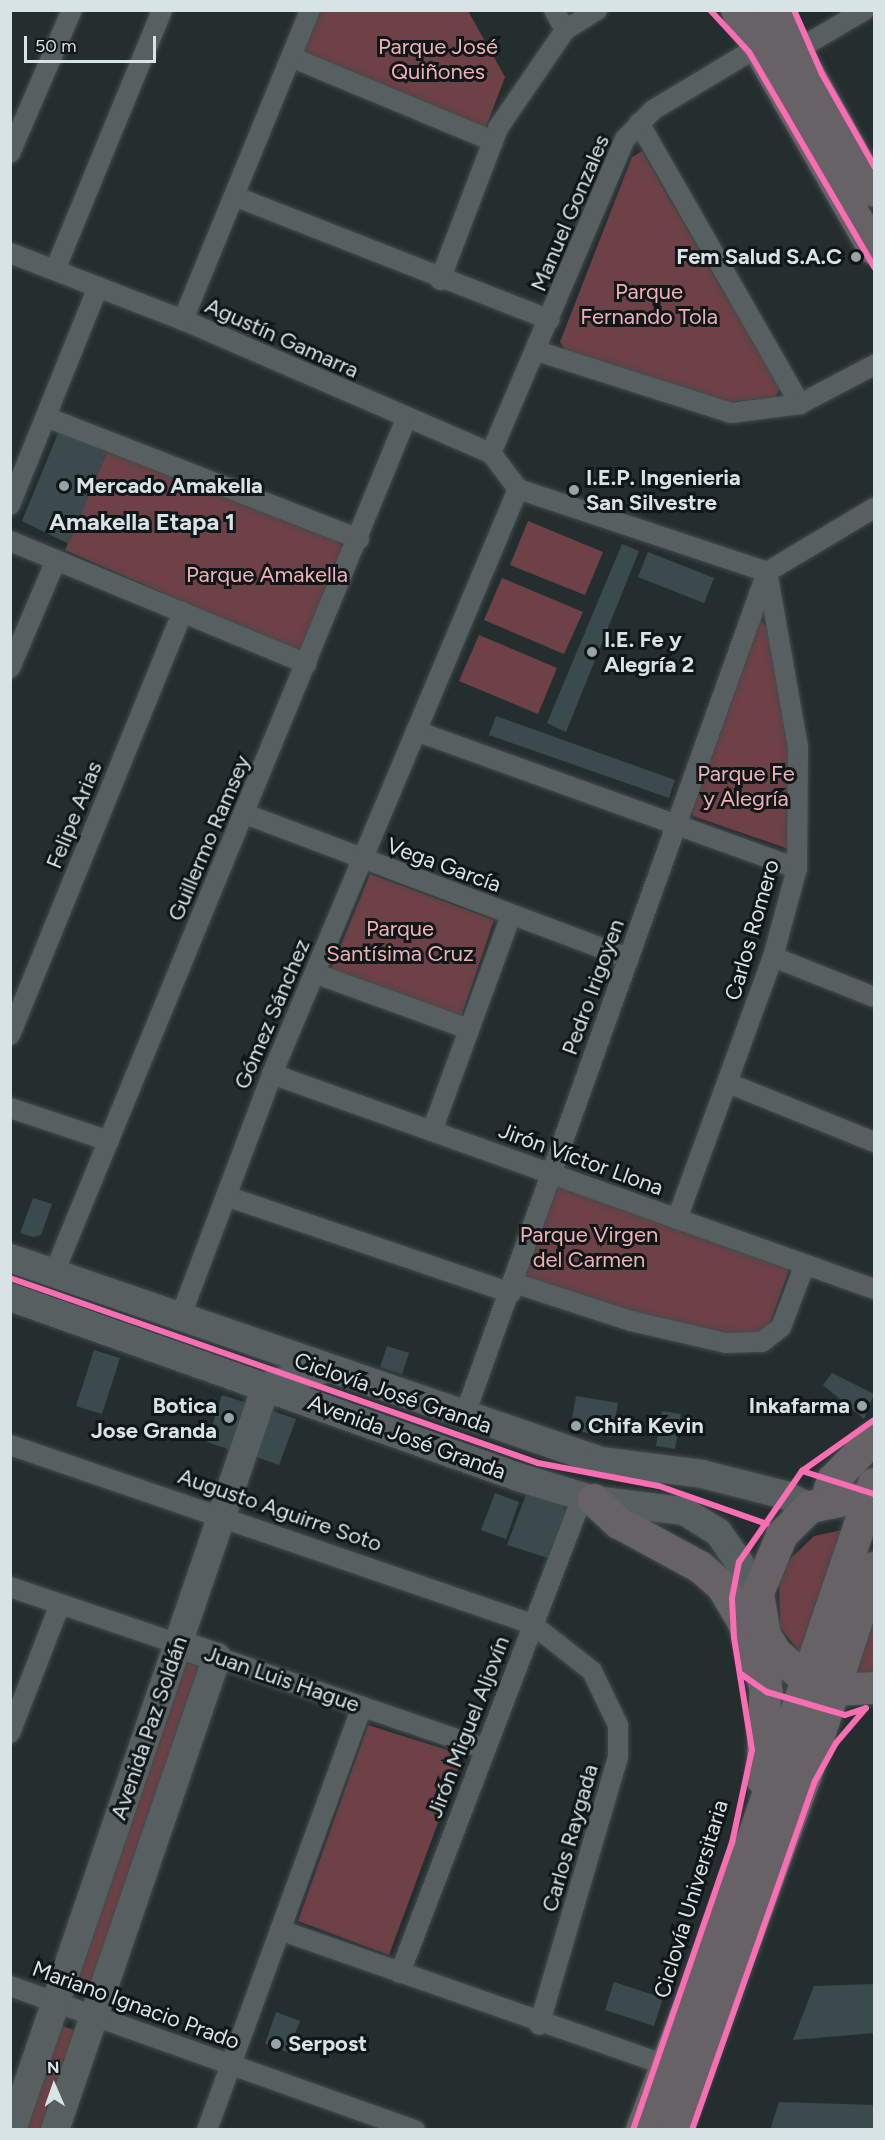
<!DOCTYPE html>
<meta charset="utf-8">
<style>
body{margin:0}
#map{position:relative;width:885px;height:2140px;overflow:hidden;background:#252e2f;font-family:Figtree,sans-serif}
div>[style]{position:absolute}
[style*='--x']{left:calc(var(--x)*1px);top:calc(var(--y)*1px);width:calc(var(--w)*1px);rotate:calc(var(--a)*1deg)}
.green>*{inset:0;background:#6e4146}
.building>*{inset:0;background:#3b4b4d}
.roads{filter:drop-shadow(0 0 2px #424b4c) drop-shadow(0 0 2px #424b4c)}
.street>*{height:20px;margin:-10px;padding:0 10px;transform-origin:10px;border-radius:10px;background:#585f61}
.secondary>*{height:28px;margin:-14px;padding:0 14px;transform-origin:14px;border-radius:14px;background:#585f61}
.primary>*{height:32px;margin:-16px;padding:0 16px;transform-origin:16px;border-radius:16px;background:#666265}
.cycleway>*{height:6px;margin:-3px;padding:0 3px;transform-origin:3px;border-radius:3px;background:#f96db3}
.dots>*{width:16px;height:16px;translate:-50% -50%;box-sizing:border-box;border:3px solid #101718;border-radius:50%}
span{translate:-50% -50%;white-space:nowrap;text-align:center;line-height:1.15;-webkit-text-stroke:6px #101718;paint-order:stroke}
.park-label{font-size:22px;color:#f2b0b6}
.street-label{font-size:22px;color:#d8e3e5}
.poi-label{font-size:22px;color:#d8e3e5;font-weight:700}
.right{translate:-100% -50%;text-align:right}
.left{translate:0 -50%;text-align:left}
.neighbourhood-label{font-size:24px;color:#d8e3e5;font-weight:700}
.frame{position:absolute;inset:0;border:12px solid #d8e3e5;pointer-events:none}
.north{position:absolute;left:24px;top:2056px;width:60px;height:60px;-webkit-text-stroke:4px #101718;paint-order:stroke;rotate:358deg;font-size:16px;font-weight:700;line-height:24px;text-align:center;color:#d8e3e5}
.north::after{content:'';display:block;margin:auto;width:21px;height:27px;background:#d8e3e5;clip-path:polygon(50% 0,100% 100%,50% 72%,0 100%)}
.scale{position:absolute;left:24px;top:36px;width:132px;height:27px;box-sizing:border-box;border:3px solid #d8e3e5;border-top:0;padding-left:8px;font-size:18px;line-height:21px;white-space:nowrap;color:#d8e3e5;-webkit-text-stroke:4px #101718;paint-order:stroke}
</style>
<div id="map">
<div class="green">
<i style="clip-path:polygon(321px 11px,468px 11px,505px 77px,485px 130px,303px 53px)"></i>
<i style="clip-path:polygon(642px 151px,780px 389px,775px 397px,720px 403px,565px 350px,560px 342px,632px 157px)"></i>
<i style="clip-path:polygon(107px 452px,338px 539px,343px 549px,303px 649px,294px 650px,65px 550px)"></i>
<i style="clip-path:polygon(528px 521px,603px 552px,585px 595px,510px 565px)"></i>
<i style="clip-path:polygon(502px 578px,583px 612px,564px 654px,484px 620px)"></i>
<i style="clip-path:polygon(759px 618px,771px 633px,790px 726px,789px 849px,693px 816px,691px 810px)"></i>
<i style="clip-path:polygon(479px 635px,557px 668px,538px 714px,459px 681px)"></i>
<i style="clip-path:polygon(370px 874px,494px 920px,461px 1017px,330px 972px)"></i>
<i style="clip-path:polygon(558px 1182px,792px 1262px,766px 1334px,754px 1338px,623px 1310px,522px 1279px)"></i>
<i style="clip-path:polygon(852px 1528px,806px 1660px,780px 1627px,779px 1582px,787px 1562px,814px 1536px)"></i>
<i style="clip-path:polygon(874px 1601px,874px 1673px,848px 1677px)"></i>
<i style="clip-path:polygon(188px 1658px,208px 1665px,91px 1996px,71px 1989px)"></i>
<i style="clip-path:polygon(368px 1725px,463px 1755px,389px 1955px,298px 1921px)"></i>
<i style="clip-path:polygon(56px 2024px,78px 2031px,44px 2129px,21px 2130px)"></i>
</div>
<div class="building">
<i style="clip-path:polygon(59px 431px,107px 452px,69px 544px,22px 521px)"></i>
<i style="clip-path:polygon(622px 544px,639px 551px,566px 732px,547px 723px)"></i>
<i style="clip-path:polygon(648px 552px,714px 578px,704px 603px,638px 577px)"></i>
<i style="clip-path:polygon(496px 716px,675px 780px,669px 798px,489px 735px)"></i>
<i style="clip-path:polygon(33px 1198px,52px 1204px,41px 1235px,33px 1237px,20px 1233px)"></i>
<i style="clip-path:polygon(387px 1346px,409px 1353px,402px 1374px,380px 1367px)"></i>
<i style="clip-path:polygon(94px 1350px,120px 1358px,102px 1414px,76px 1406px)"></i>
<i style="clip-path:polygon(832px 1373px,874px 1394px,864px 1419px,823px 1385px)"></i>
<i style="clip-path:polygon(222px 1395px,247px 1403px,231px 1450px,207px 1442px)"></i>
<i style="clip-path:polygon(576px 1396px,618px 1403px,612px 1437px,570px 1430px)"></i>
<i style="clip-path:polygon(270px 1410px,296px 1419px,279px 1465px,254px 1456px)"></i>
<i style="clip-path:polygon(662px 1411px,681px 1414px,675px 1449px,656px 1446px)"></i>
<i style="clip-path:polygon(527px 1492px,562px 1504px,566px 1513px,548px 1558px,507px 1545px)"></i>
<i style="clip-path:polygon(495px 1493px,519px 1502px,506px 1539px,481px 1530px)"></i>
<i style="clip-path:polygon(614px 1982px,663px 1998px,654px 2026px,605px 2010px)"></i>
<i style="clip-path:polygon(874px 1984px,874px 2033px,793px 2040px,814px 1986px)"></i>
<i style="clip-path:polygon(276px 2012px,300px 2021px,288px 2052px,265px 2044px)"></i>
<i style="clip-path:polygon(779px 2102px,874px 2105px,874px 2130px,770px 2130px)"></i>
</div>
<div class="roads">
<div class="street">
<i style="--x:554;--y:10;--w:23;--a:61"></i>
<i style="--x:795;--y:51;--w:81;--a:-30.4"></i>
<i style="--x:291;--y:57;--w:219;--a:22.6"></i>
<i style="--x:639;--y:123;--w:324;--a:60.2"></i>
<i style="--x:10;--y:153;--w:156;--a:-66.6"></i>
<i style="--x:234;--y:196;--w:339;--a:21.4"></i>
<i style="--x:10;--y:253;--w:186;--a:21.2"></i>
<i style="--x:183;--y:320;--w:335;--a:23.4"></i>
<i style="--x:491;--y:453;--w:45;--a:53.1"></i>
<i style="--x:55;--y:270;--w:281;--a:-67.6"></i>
<i style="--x:440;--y:280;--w:163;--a:-69.1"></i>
<i style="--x:498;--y:128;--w:119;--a:-55.6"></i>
<i style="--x:565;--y:30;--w:38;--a:-32"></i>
<i style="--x:183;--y:320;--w:335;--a:-67.7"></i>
<i style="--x:537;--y:351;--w:204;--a:17.7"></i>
<i style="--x:731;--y:413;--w:70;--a:-7.4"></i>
<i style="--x:800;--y:404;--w:84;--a:-27.8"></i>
<i style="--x:46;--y:417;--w:336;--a:21.3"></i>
<i style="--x:491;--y:453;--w:341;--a:-66.9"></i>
<i style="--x:625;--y:139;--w:40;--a:-46"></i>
<i style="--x:653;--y:110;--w:122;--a:-31"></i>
<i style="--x:518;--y:489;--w:262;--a:18.4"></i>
<i style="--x:767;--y:572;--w:125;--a:-30.9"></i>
<i style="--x:10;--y:505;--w:235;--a:-68"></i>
<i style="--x:10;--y:541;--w:321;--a:22.5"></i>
<i style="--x:10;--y:668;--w:117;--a:-66.9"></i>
<i style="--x:416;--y:731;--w:405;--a:19.8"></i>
<i style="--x:245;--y:814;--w:410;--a:20.6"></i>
<i style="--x:773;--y:957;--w:109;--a:21.6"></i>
<i style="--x:325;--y:977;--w:153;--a:19.9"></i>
<i style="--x:10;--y:1035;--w:457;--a:-67.8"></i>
<i style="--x:272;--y:1074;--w:639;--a:19.65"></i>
<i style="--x:728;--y:1083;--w:157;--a:22"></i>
<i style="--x:10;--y:1108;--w:104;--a:18.4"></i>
<i style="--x:432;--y:1131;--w:230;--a:-69.9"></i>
<i style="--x:226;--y:1196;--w:301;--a:18.8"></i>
<i style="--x:677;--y:1219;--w:279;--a:-69.9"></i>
<i style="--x:773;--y:957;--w:92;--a:-74.9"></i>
<i style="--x:797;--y:868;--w:121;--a:-89.5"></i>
<i style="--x:798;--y:747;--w:178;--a:-100"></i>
<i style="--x:54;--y:1273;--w:924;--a:-67.6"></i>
<i style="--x:514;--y:1283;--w:123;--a:18"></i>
<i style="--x:631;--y:1321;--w:98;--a:13"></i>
<i style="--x:726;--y:1343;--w:36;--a:-2"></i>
<i style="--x:762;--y:1342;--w:24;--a:-38"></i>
<i style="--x:781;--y:1327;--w:67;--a:-69.1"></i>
<i style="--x:180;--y:1318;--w:261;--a:-69.3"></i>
<i style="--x:272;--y:1074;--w:635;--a:-67.19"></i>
<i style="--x:464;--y:1417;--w:898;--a:-70.27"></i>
<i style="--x:10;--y:1445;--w:552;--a:18.93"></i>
<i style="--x:532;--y:1624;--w:76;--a:38.1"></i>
<i style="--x:592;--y:1671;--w:60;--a:64.3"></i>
<i style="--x:618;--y:1725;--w:32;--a:90"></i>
<i style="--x:618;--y:1757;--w:279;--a:106.4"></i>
<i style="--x:10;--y:1587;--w:177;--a:18.7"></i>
<i style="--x:217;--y:1657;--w:283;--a:18.9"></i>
<i style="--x:10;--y:1733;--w:138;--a:-68.8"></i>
<i style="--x:280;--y:1930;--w:408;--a:19.3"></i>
<i style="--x:400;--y:1973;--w:509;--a:-69.04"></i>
<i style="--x:10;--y:1986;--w:430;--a:19.6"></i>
<i style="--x:207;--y:2130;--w:451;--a:-69.9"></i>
</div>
<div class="secondary">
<i style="--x:10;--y:1258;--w:625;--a:18.96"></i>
<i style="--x:601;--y:1461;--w:102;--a:7.3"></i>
<i style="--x:702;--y:1474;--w:86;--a:14.2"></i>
<i style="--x:785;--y:1495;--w:28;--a:26"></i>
<i style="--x:10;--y:1297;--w:539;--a:19.51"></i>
<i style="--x:518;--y:1477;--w:79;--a:16.8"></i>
<i style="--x:594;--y:1500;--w:91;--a:7"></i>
<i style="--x:684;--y:1511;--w:40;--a:32"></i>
<i style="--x:718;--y:1532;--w:37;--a:55"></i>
<i style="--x:739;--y:1562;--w:56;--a:68"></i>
<i style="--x:12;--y:2130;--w:786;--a:-71.15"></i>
<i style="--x:266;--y:1386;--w:61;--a:-16.1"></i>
<i style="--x:55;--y:2130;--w:500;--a:-71.1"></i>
<i style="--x:217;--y:1657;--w:41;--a:-161.6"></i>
</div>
<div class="primary">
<i style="--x:737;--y:10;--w:275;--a:60.2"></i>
<i style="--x:773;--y:10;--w:207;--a:60.8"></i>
<i style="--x:594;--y:1500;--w:34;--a:43"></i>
<i style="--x:619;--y:1523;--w:92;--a:28.5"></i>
<i style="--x:700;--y:1567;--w:29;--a:41"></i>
<i style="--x:722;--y:1586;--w:41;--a:59"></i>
<i style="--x:743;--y:1621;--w:75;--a:71.3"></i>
<i style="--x:826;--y:1501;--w:22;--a:-72"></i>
<i style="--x:833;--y:1480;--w:59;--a:-45.7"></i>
<i style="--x:874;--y:1503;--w:24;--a:-171"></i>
<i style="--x:850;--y:1499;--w:41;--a:168.7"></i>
<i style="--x:810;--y:1507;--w:40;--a:135"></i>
<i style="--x:782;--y:1535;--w:63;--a:112.5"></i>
<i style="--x:758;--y:1593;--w:43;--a:80.5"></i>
<i style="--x:765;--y:1635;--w:21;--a:59"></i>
<i style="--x:776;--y:1653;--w:41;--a:41.1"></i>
<i style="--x:807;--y:1680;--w:29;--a:20"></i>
<i style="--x:834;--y:1690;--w:40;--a:-2.9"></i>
<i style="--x:762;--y:1779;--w:106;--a:-87.8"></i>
<i style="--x:642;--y:2130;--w:327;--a:-69.2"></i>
<i style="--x:758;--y:1824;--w:359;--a:-71.2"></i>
<i style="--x:676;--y:2130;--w:378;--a:-69.9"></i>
<i style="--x:806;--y:1775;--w:218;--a:-71.8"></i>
</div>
</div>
<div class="cycleway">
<i style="--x:710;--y:10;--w:57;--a:47.1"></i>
<i style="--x:749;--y:52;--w:249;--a:59.8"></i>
<i style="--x:794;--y:10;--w:70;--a:66.4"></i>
<i style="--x:822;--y:74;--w:106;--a:60.5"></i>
<i style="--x:10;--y:1278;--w:559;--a:19.31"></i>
<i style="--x:538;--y:1463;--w:123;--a:10.8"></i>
<i style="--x:659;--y:1486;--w:114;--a:19.4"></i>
<i style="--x:802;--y:1471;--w:76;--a:17.7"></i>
<i style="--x:741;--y:1674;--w:32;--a:35"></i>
<i style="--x:767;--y:1692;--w:81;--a:16.4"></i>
<i style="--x:845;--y:1715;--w:22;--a:-18"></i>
<i style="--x:633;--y:2130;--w:304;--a:-71"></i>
<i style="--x:732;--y:1843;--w:95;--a:-77.9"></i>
<i style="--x:752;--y:1750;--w:114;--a:-99.1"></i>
<i style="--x:734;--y:1637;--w:39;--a:-93"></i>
<i style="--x:732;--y:1598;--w:37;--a:-79"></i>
<i style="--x:739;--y:1562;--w:111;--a:-55.3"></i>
<i style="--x:802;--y:1471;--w:88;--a:-35.3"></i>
<i style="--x:692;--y:2130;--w:370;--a:-70.6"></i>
<i style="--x:815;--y:1781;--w:43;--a:-61.1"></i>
<i style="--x:836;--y:1743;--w:46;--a:-49.4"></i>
</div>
<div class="dots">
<i style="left:856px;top:257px;background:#99a4a5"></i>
<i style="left:64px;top:486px;background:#99a4a5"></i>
<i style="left:574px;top:490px;background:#99a4a5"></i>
<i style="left:592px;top:652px;background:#99a4a5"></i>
<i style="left:862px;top:1406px;background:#99a4a5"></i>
<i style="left:229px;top:1418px;background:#99a4a5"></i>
<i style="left:576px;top:1426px;background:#99a4a5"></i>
<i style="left:276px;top:2044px;background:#99a4a5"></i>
</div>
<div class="park-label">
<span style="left:438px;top:59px">Parque José<br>Quiñones</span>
<span style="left:649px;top:304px">Parque<br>Fernando Tola</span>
<span style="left:267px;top:575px">Parque Amakella</span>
<span style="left:746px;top:786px">Parque Fe<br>y Alegría</span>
<span style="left:400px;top:941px">Parque<br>Santísima Cruz</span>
<span style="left:589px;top:1247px">Parque Virgen<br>del Carmen</span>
</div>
<div class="street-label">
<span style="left:570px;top:213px;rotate:-67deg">Manuel Gonzales</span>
<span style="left:282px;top:338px;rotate:24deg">Agustín Gamarra</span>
<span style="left:74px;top:815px;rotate:-68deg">Felipe Arias</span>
<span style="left:209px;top:838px;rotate:-67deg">Guillermo Ramsey</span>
<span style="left:444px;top:865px;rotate:20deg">Vega García</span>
<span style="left:752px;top:930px;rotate:-74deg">Carlos Romero</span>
<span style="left:593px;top:987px;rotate:-70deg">Pedro Irigoyen</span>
<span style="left:272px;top:1014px;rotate:-67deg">Gómez Sánchez</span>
<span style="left:581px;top:1159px;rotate:20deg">Jirón Víctor Llona</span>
<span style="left:393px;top:1393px;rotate:19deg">Ciclovía José Granda</span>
<span style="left:407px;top:1437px;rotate:20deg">Avenida José Granda</span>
<span style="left:280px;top:1510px;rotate:19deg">Augusto Aguirre Soto</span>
<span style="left:282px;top:1679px;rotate:19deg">Juan Luis Hague</span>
<span style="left:468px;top:1727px;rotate:-69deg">Jirón Miguel Aljovín</span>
<span style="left:149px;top:1728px;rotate:-71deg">Avenida Paz Soldán</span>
<span style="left:570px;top:1838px;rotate:-74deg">Carlos Raygada</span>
<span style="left:691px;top:1899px;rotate:-73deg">Ciclovía Universitaria</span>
<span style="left:136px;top:2005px;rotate:20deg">Mariano Ignacio Prado</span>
</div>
<div class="poi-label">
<span class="right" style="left:842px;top:257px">Fem Salud S.A.C</span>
<span class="left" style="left:586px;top:490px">I.E.P. Ingenieria<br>San Silvestre</span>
<span class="left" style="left:76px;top:486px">Mercado Amakella</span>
<span class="left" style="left:604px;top:652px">I.E. Fe y<br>Alegría 2</span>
<span class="right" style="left:217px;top:1418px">Botica<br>Jose Granda</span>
<span class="right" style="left:850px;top:1406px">Inkafarma</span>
<span class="left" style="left:588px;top:1426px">Chifa Kevin</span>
<span class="left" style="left:288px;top:2044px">Serpost</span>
</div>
<div class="neighbourhood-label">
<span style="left:142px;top:522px">Amakella Etapa 1</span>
</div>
<div class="frame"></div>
<div class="north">N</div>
<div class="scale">50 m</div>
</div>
